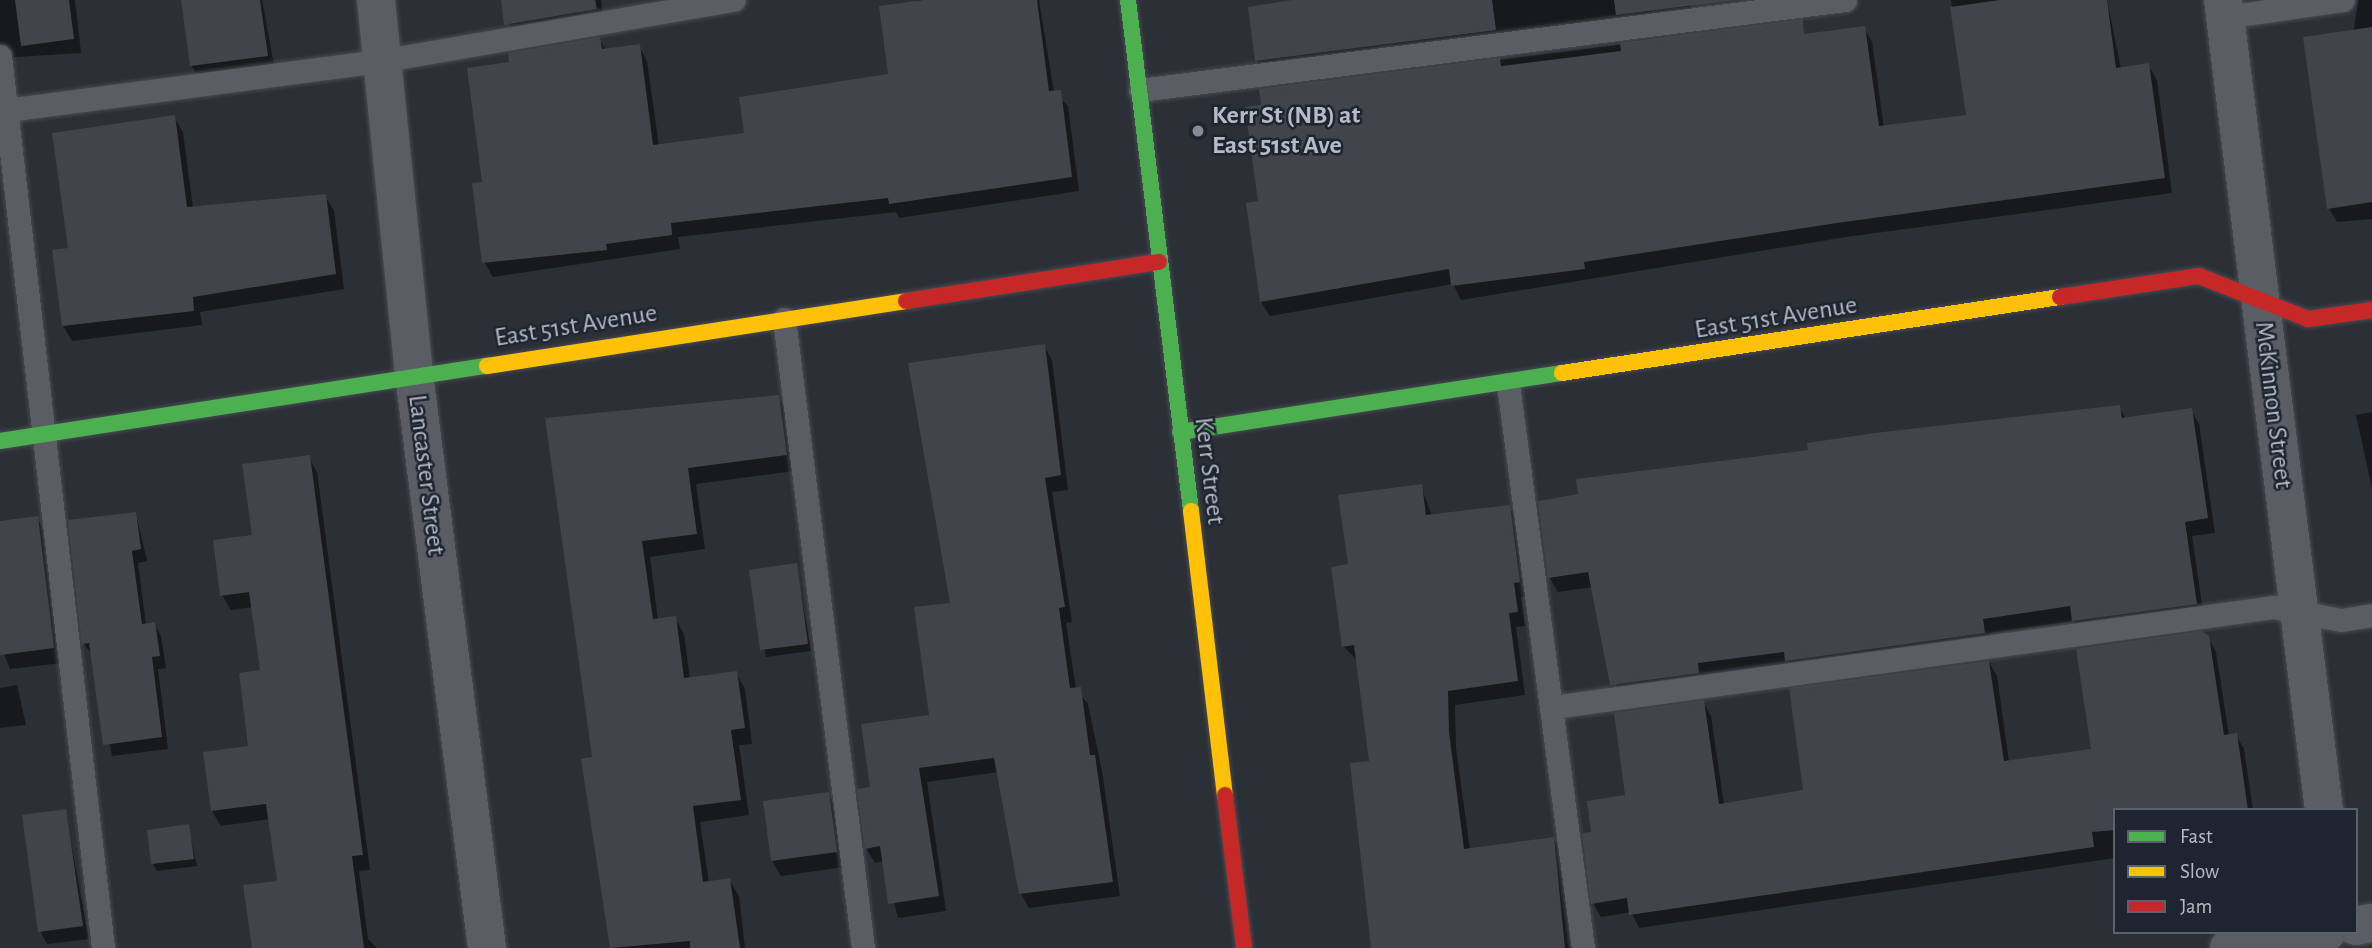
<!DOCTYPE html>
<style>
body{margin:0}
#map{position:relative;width:2372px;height:948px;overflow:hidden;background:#2b2f36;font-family:"Alegreya Sans",sans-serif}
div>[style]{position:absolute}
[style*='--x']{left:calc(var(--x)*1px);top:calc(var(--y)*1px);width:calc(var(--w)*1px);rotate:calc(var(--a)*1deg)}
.shadow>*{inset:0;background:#0007}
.building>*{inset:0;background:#41454b}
.roads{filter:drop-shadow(0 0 2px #484b51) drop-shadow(0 0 2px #484b51)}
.lane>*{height:23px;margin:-11.5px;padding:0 11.5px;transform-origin:11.5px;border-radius:11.5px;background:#5a5d64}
.street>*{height:38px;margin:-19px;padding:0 19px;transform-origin:19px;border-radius:19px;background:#5a5d64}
.fast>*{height:16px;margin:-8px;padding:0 8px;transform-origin:8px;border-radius:8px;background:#4caf50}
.slow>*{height:16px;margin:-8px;padding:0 8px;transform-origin:8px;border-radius:8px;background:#ffc107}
.jam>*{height:16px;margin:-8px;padding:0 8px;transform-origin:8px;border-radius:8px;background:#c62828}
.dots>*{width:19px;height:19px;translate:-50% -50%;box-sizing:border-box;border:4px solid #1e2530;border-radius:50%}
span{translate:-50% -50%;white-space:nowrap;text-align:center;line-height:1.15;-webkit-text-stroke:5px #1e2530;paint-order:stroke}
.poi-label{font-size:26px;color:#b5bbc6;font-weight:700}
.left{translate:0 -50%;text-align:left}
.street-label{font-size:26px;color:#b5bbc6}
.legend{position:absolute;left:2113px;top:808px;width:245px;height:126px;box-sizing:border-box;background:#1e2530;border:2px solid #5a616c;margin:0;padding:9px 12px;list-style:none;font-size:21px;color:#b5bbc6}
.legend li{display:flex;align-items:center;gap:14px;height:35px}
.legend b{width:35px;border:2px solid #5a616c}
</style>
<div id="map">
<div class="shadow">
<i style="clip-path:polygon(0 0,75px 0,81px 53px,0 58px)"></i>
<i style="clip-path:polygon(183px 0,262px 0,275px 70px,200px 80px,191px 65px)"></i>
<i style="clip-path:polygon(503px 0,601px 0,604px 24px,515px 40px)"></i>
<i style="clip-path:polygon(918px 0,1039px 0,1054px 92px,1068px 106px,1079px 191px,899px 218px,896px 212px,678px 237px,680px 249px,493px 277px,484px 262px,484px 183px,511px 64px,599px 39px,606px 50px,639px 46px,647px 61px,659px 146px,746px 134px,890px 76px)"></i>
<i style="clip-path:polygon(1308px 0,1690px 0,1693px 20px,1265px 75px,1257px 61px)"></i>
<i style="clip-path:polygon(1951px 0,2107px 0,2121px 69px,2148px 65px,2157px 80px,2172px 193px,1846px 237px,1461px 300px,1453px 284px,1270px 316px,1261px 302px,1261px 90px,1689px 36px,1699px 52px,1864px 28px,1872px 42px,1884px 128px,1968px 117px)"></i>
<i style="clip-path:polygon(2372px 0,2372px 219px,2337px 222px,2329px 208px,2358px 0)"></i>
<i style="clip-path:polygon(174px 117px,183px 132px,193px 208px,325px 196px,334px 211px,344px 289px,200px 312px,202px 325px,72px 341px,63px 326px,70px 250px)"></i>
<i style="clip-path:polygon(1044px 346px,1052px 360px,1068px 490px,1052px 492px,1072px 622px,1066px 623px,1076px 689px,1088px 704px,1102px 771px,1120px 896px,1029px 908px,1021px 894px,999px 772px,927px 782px,946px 911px,898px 918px,884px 861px,875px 863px,866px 848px,872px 788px,931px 717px,952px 604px)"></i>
<i style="clip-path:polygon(778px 397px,788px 412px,795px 471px,696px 484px,705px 549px,650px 557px,658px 620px,675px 618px,684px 634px,690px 679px,736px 673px,745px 689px,752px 744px,739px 745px,749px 815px,700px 822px,709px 883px,729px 880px,739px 896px,745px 948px,612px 948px,591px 820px,594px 759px,547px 419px)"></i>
<i style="clip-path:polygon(2119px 407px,2126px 419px,2191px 410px,2199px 424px,2215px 533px,2192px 536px,2204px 618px,2082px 635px,2074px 621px,1990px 633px,1992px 647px,1620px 699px,1593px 587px,1558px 592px,1550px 578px,1810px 452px)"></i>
<i style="clip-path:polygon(2372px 412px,2372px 488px,2356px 415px)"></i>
<i style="clip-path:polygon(309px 457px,317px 472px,370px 870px,359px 871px,368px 939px,377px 948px,254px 948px,279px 882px,270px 819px,221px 826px,212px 811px,250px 748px,262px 671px,253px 607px,231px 610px,222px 595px)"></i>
<i style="clip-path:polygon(1421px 486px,1432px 516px,1509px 507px,1517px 521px,1527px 597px,1521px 597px,1525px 626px,1516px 627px,1525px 695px,1455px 705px,1456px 748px,1470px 850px,1553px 838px,1561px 853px,1571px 948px,1373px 948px,1371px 762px,1357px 660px,1344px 647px,1350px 566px)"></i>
<i style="clip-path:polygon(136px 514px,147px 561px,138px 563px,146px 625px,154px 624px,161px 636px,166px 668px,158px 669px,168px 749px,112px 756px,93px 656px,84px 644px,70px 522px)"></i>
<i style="clip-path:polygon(37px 518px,45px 533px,62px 663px,10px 669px,0 644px,0 523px)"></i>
<i style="clip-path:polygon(796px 565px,811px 651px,766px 657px,751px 572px)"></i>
<i style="clip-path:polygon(2208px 638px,2216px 652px,2229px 736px,2236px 735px,2244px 749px,2253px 810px,2115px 810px,2115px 858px,1639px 928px,1631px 912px,1601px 917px,1593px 903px,1593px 833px,1703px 702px,1711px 716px,1724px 805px,1805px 792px,1989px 662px,1997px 676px,2009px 762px,2093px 750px)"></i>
<i style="clip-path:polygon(17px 685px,26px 725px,0 728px,0 688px)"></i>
<i style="clip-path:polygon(828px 794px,837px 809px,844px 867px,781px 876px,772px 861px)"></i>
<i style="clip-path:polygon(65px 811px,89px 939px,47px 944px,40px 931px)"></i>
<i style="clip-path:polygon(188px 826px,197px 866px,157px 871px,153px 864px)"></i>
</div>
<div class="building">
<i style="clip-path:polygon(15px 0,69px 0,74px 39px,21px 46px)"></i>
<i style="clip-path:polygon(181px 0,260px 0,268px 56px,190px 66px)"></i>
<i style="clip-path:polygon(501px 0,595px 0,597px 9px,504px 25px)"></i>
<i style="clip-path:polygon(923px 0,1037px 0,1049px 91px,1061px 90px,1072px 177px,889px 204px,888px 198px,671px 223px,672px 235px,606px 244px,607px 250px,482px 263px,472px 183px,482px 182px,467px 68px,509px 62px,508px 53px,600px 37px,602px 49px,640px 44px,653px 145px,744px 133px,739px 97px,888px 74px,879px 6px)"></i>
<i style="clip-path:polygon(1292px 0,1492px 0,1496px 30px,1255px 61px,1248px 7px)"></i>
<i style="clip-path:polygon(1614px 0,1734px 0,1616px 15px)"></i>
<i style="clip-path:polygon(2000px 0,2107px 0,2116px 68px,2149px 63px,2165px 178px,1837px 223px,1584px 262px,1585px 269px,1451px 286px,1449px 269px,1260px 302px,1246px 203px,1258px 201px,1245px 107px,1261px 105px,1259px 89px,1500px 58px,1501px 66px,1621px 51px,1620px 43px,1803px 19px,1804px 34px,1865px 26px,1879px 126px,1966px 115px,1950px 7px)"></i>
<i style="clip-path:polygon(2372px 27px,2372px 202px,2327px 209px,2303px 37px)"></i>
<i style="clip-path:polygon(175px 115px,187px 207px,326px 194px,336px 274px,193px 297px,194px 311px,62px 326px,52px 250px,68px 248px,52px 133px)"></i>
<i style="clip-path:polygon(1045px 344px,1061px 475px,1045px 478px,1065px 607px,1059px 608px,1070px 688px,1081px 687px,1090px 755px,1095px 755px,1113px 882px,1019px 894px,994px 758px,919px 768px,939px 896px,888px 904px,880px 846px,865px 849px,857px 789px,870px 787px,861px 724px,929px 715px,914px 607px,950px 603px,908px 363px)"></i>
<i style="clip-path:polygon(779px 395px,787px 455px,688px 468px,697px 534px,642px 541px,653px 619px,676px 616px,684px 678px,737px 671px,745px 728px,731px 730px,741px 800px,693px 806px,703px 882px,730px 878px,740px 948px,690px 948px,690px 941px,610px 948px,581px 759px,592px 757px,545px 418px)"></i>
<i style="clip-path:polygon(2120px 405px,2122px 418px,2192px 408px,2208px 518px,2185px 522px,2197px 604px,2072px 621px,2070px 606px,1983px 619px,1985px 633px,1785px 661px,1784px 652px,1698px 663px,1699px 673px,1610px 685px,1588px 572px,1548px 578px,1538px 501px,1578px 494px,1576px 479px,1808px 450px,1807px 443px,1875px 433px)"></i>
<i style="clip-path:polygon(310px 455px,363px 855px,352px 856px,364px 948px,252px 948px,243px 885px,277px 881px,266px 804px,211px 811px,203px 752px,248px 746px,239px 673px,260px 670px,249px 592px,220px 596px,213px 540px,252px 535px,242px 464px)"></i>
<i style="clip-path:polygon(1422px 484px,1426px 515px,1510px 505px,1520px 582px,1514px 583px,1518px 612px,1509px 613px,1518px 681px,1448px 691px,1449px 732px,1464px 849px,1554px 837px,1565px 948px,1371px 948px,1350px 763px,1369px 761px,1354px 645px,1342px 647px,1331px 567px,1348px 564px,1338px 495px)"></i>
<i style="clip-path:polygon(136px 512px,141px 549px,132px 551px,142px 624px,155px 622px,160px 656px,152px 657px,162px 737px,103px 745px,89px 643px,82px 644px,68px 520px)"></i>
<i style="clip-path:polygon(38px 516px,54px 648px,0 655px,0 521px)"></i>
<i style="clip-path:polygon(797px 563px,808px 644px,760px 650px,749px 570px)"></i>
<i style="clip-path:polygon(2201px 631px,2209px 636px,2224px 735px,2237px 733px,2248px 810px,2115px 810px,2115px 830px,2092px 832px,2094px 847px,1629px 915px,1627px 898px,1591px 904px,1582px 833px,1591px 832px,1587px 801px,1625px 795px,1614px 713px,1704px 700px,1719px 804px,1803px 790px,1789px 688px,1989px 661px,2004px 761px,2091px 749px,2076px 649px)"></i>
<i style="clip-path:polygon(829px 792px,837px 852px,771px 861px,763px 801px)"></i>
<i style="clip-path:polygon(66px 809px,83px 926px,38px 932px,22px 815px)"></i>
<i style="clip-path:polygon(189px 824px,194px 859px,151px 864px,147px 830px)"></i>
</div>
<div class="roads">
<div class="lane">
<i style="--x:2225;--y:17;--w:119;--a:-8.2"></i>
<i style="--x:0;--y:56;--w:898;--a:83.41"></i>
<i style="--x:1140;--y:90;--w:711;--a:-7.28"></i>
<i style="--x:7;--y:110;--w:381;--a:-7.5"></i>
<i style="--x:385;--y:60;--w:354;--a:-9.8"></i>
<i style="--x:784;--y:319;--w:634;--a:82.84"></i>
<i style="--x:1508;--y:384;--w:569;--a:82.43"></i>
<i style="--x:1553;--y:707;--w:728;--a:-7.9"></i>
<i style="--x:2274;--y:607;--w:68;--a:11"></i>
<i style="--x:2341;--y:620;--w:31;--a:-9"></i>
</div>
<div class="street">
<i style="--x:376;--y:0;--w:376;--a:84.2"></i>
<i style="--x:414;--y:374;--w:579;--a:82.75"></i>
<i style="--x:2223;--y:0;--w:816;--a:82.89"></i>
<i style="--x:2356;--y:926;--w:16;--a:-11"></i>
<i style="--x:2229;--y:948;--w:99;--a:-9.3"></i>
</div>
<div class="fast">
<i style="--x:1128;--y:0;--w:515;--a:82.97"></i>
<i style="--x:1180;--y:432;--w:387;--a:-8.8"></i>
<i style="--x:0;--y:441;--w:493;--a:-8.8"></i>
</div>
<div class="slow">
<i style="--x:487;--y:366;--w:424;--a:-8.8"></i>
<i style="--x:1562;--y:373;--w:504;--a:-8.68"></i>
<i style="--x:1191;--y:511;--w:286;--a:83.2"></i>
</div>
<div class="jam">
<i style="--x:2060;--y:297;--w:141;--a:-8.6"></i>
<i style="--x:2199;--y:276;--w:117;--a:21.5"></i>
<i style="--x:2308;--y:319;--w:65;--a:-8"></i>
<i style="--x:906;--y:301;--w:256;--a:-8.8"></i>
<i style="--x:1225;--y:795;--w:154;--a:82.9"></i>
</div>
</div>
<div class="dots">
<i style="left:1198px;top:131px;background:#858a94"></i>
</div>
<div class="poi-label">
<span class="left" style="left:1212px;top:131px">Kerr St (NB) at<br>East 51st Ave</span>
</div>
<div class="street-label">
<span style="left:1776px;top:318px;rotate:-9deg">East 51st Avenue</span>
<span style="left:576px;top:326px;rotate:-9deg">East 51st Avenue</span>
<span style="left:2273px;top:405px;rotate:83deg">McKinnon Street</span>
<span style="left:1209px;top:471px;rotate:83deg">Kerr Street</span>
<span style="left:426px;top:475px;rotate:83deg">Lancaster Street</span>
</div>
<ul class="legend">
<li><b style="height:9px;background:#4caf50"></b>Fast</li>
<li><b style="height:9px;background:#ffc107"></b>Slow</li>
<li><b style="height:9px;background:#c62828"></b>Jam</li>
</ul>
</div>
